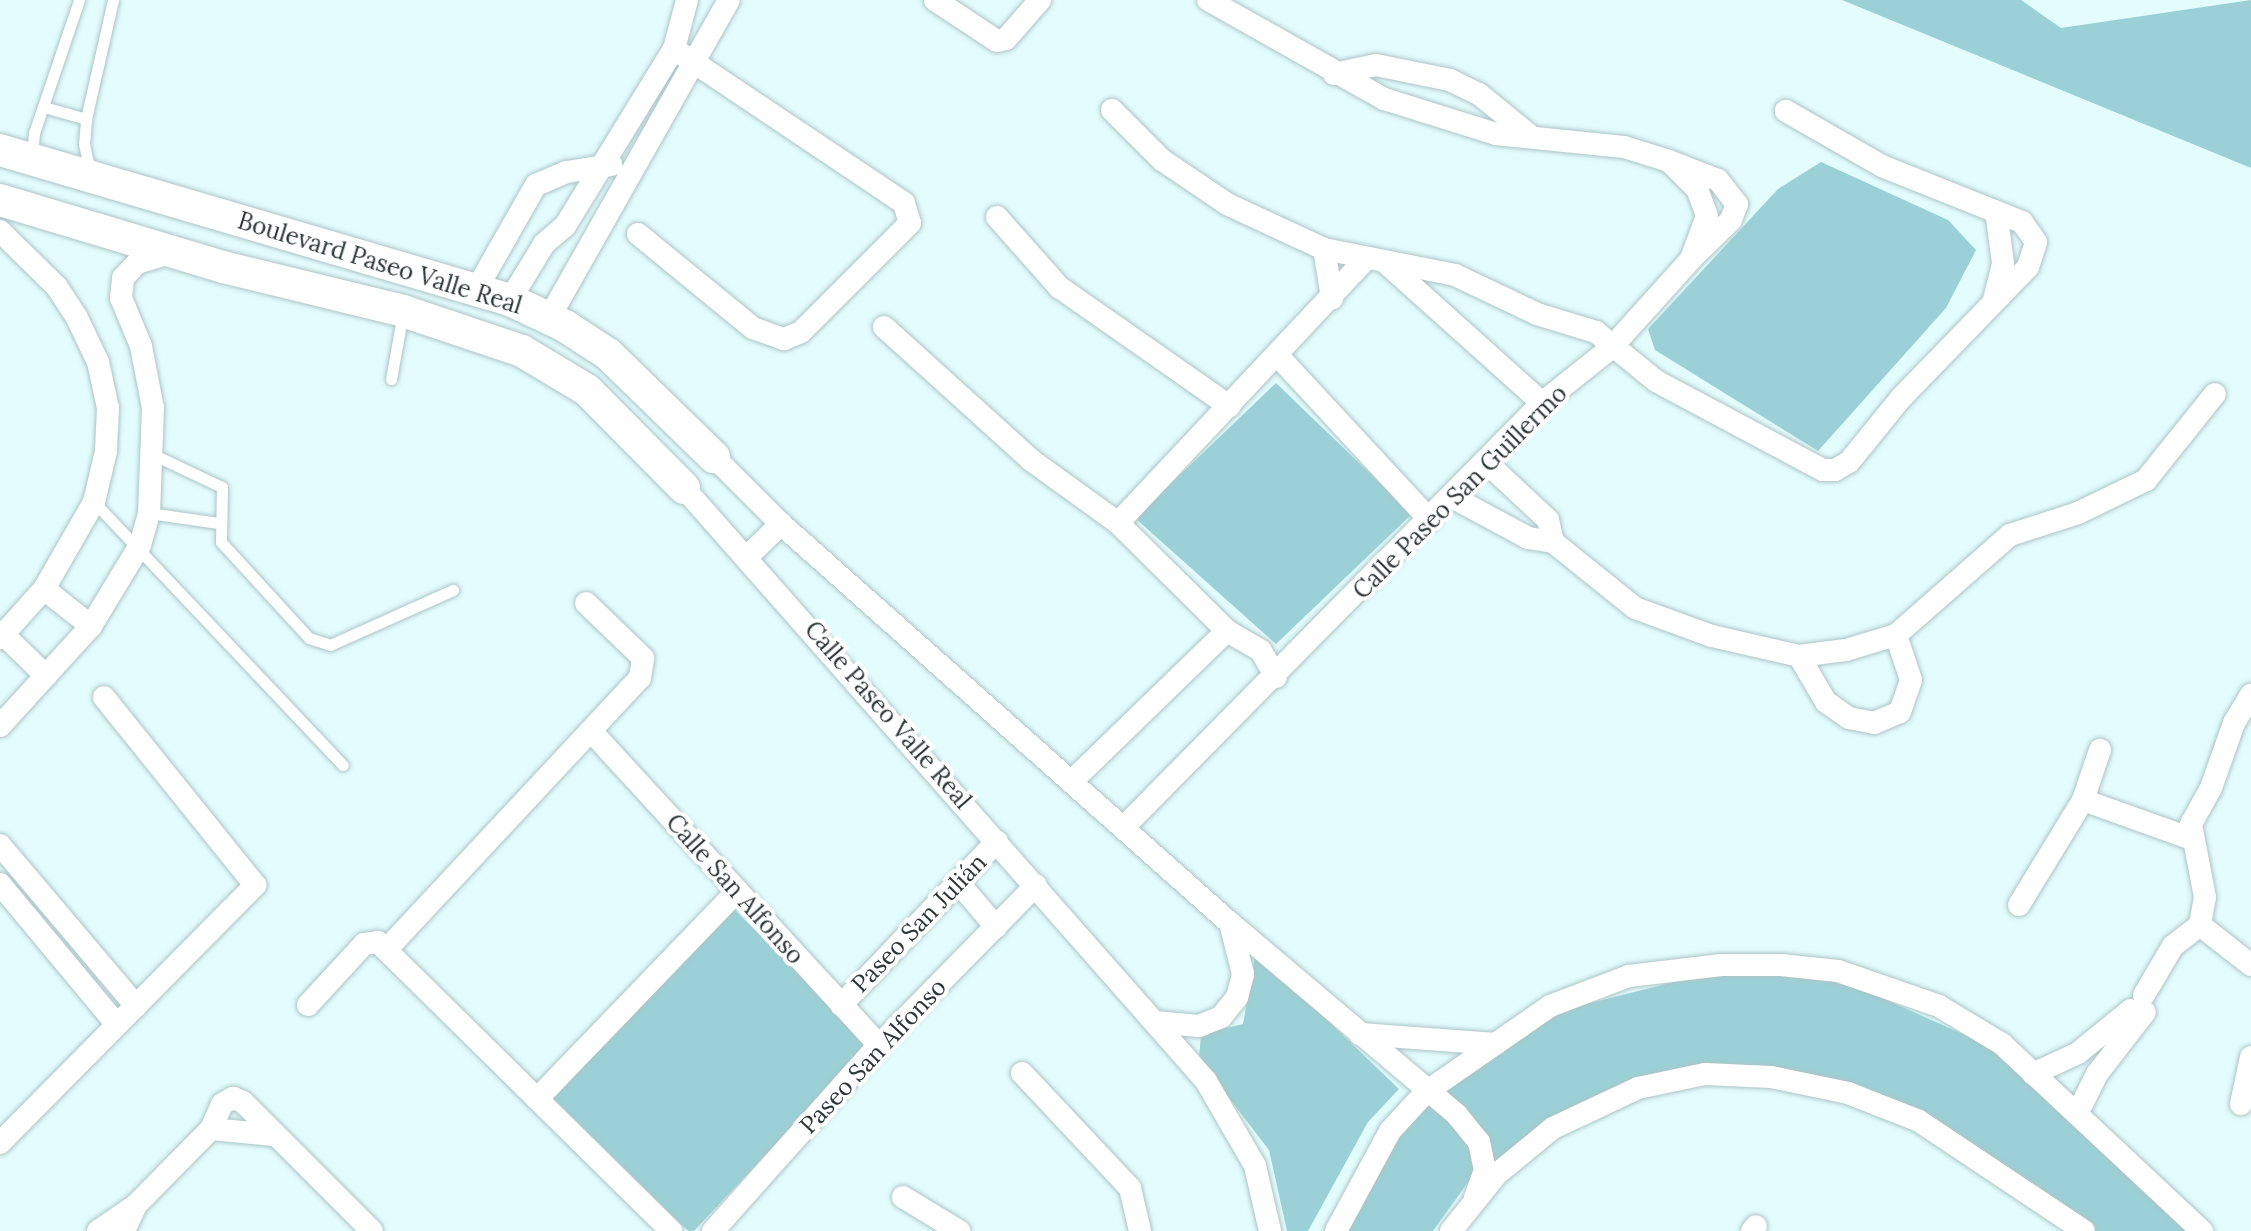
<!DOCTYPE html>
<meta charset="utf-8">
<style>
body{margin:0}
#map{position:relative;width:2251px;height:1231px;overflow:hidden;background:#e3fcfd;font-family:Lora,serif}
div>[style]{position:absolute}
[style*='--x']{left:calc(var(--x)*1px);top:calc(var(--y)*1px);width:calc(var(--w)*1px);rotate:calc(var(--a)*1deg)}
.green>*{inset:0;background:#9bd1d6}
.roads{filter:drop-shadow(0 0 2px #adc4c6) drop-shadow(0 0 2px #adc4c6)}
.lane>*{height:11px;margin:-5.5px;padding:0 5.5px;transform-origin:5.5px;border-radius:5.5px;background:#fff}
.street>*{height:22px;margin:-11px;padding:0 11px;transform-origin:11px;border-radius:11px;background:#fff}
.secondary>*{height:32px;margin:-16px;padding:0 16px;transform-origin:16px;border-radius:16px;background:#fff}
span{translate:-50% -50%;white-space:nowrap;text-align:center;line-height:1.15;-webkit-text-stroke:8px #fff;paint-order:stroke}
.street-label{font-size:24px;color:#2d3637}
</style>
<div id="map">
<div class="green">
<i style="clip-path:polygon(1842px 0,2021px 0,2061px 28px,2251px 0,2251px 168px)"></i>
<i style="clip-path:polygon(1821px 162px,1948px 220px,1976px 250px,1946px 308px,1818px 451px,1655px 350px,1648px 329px,1778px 189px)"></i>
<i style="clip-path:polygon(1276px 383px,1412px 514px,1276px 644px,1135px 518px)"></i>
<i style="clip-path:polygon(731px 906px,869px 1045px,694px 1231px,688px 1231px,551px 1096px)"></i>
<i style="clip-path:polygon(1256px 952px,1399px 1089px,1368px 1122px,1308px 1231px,1287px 1231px,1269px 1150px,1199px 1059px,1201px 1034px,1243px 1024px)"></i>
<i style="clip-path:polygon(1722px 970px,1842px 980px,1994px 1048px,2190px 1231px,2091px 1231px,1851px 1087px,1657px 1076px,1563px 1119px,1474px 1174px,1433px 1231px,1343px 1231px,1400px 1131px,1443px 1086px,1554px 1012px)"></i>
</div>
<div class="roads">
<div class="lane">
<i style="--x:44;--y:107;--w:44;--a:15.9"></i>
<i style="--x:32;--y:156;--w:23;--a:-85"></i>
<i style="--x:34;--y:133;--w:140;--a:-71.3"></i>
<i style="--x:90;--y:172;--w:29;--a:-102"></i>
<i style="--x:84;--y:144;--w:25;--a:-85"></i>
<i style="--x:86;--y:119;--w:122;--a:-77.2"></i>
<i style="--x:391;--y:379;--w:68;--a:-79.8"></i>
<i style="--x:154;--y:455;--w:75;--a:25.2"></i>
<i style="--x:222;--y:487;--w:55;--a:91"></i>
<i style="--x:221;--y:542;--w:130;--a:47.5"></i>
<i style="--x:309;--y:638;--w:22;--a:18"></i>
<i style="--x:330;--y:645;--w:135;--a:-24.1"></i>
<i style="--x:94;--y:502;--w:362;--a:46.6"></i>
<i style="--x:149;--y:513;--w:70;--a:8.2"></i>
</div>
<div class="street">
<i style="--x:935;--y:0;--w:74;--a:33.5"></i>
<i style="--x:997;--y:41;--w:9;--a:-13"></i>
<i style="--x:1006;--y:39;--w:52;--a:-48.9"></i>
<i style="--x:1334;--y:74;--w:43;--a:-12.1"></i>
<i style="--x:1376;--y:65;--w:76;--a:11.5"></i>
<i style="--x:1450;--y:80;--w:32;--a:26"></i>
<i style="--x:1479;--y:94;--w:63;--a:39.2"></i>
<i style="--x:1112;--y:110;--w:71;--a:45"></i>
<i style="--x:1162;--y:160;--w:78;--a:34.1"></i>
<i style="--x:1227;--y:204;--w:107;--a:24.9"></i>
<i style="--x:1324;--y:249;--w:134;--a:11.2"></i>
<i style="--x:1455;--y:275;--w:91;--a:25.4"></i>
<i style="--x:1537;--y:314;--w:62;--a:17"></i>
<i style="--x:1596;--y:332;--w:77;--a:39.2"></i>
<i style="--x:1656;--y:381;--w:189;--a:28.1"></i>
<i style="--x:1823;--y:470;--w:12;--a:0"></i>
<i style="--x:1835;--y:470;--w:16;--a:-30"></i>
<i style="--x:1849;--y:462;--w:82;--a:-50.9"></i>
<i style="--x:1901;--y:398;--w:182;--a:-45.9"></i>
<i style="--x:2028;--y:267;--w:26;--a:-72"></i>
<i style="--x:2036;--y:242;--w:24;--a:-125"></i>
<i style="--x:2022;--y:222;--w:151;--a:-158.2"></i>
<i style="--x:1882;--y:166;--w:111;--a:-150.2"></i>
<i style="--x:1674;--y:163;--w:47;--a:21.1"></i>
<i style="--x:1718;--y:180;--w:31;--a:52"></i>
<i style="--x:1737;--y:204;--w:17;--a:111"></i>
<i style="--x:1731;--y:220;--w:50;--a:135.8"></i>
<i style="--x:997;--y:217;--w:94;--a:48.5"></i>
<i style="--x:1059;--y:287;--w:208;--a:35"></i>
<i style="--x:0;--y:231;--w:80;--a:44.5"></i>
<i style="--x:57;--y:287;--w:37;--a:57"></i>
<i style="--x:77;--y:318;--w:49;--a:64.5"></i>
<i style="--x:98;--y:362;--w:47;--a:77.7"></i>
<i style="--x:108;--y:408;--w:43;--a:92.7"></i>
<i style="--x:106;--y:451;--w:52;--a:103.2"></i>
<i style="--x:94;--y:502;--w:100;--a:119.9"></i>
<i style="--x:44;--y:589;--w:66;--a:131.9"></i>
<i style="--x:638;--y:234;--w:149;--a:39.3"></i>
<i style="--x:753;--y:328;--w:33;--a:20"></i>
<i style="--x:784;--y:339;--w:18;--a:-22"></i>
<i style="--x:801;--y:332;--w:154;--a:-45"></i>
<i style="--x:910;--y:223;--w:21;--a:-107"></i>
<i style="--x:904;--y:203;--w:277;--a:-146.2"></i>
<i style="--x:1324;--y:249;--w:50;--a:80.7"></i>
<i style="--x:1385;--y:262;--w:211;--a:41.9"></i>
<i style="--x:476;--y:290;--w:121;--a:-60.3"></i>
<i style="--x:536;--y:185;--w:34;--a:-23"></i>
<i style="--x:567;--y:172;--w:45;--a:-9"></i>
<i style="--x:510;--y:300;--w:66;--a:-58.7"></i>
<i style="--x:544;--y:244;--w:28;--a:-41"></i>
<i style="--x:565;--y:226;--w:208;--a:-58.4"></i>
<i style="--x:674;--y:49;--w:51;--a:-75.1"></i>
<i style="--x:1994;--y:300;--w:38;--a:-76"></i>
<i style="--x:2003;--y:263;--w:52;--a:-97.7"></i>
<i style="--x:549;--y:318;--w:365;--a:-60.5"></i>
<i style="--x:884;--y:327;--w:198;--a:42.1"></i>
<i style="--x:1031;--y:460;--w:107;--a:35.9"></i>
<i style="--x:1118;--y:523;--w:153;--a:44.7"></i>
<i style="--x:1227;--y:631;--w:39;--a:30"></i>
<i style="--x:1261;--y:651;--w:30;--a:60"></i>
<i style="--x:1279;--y:357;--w:222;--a:47.2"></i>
<i style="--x:714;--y:457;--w:95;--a:45"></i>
<i style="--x:781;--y:524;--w:601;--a:41.63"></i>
<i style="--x:1230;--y:923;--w:297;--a:40.2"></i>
<i style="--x:1457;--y:1115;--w:35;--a:51"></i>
<i style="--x:1479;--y:1142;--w:29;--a:78"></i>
<i style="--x:1485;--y:1170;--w:30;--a:110"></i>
<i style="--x:1486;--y:462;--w:85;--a:43.1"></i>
<i style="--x:1548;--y:520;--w:23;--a:77"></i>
<i style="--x:684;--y:488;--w:790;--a:48.64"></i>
<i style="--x:1206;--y:1081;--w:98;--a:60"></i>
<i style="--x:1255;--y:1166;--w:67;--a:77"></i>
<i style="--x:1452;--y:497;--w:86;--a:28.3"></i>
<i style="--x:1528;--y:538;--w:25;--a:9"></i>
<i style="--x:1553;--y:542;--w:105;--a:38.8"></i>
<i style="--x:1635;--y:608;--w:82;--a:20"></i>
<i style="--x:1712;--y:636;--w:89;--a:12.9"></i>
<i style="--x:1799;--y:656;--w:47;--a:-7.3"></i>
<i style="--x:1846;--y:650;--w:52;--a:-16.7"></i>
<i style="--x:1896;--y:635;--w:152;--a:-41.3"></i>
<i style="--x:2010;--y:535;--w:71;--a:-17.9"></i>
<i style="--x:2078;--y:513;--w:76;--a:-25.9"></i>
<i style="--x:2146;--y:480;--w:110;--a:-51.3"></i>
<i style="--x:1118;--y:523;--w:362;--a:-46.8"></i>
<i style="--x:749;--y:555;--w:45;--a:-44.1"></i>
<i style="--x:44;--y:589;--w:60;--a:38.2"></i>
<i style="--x:3;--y:634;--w:60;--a:44.3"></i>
<i style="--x:1799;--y:656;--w:53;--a:59.6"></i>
<i style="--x:1826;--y:702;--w:28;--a:35"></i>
<i style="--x:1849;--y:718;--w:25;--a:11"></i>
<i style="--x:1874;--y:723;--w:28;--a:-23"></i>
<i style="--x:1900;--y:712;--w:34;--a:-71"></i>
<i style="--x:1911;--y:680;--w:47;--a:-108.4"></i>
<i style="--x:0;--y:726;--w:135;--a:-47.7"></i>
<i style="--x:91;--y:626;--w:95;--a:-58.8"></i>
<i style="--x:140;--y:545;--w:33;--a:-74"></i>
<i style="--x:149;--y:513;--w:105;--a:-87.8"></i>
<i style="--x:153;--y:408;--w:63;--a:-101"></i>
<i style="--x:141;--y:346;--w:52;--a:-112.6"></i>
<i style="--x:121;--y:298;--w:20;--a:-84"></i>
<i style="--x:123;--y:278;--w:21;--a:-47"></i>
<i style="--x:137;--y:263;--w:38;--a:-17"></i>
<i style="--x:592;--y:732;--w:425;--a:47.5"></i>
<i style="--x:1072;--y:781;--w:216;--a:-44.1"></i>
<i style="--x:2083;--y:800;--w:116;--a:19.7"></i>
<i style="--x:1124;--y:827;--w:595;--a:-45.41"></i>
<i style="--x:1542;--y:403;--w:88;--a:-38.6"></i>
<i style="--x:1611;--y:348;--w:120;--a:-48"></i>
<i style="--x:1691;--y:259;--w:46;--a:-69.6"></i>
<i style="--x:1707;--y:216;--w:29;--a:-110"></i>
<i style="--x:1697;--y:189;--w:40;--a:-135"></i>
<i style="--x:1669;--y:161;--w:47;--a:-162.7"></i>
<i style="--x:1624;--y:147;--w:129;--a:-174.2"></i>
<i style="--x:1496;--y:134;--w:117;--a:-162.6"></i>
<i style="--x:1384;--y:99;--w:202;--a:-150.6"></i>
<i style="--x:0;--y:845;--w:211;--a:49.8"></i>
<i style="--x:958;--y:882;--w:59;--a:49.8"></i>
<i style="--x:0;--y:884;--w:183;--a:50.3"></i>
<i style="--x:2019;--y:905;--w:123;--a:-58.6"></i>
<i style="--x:2083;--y:800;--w:53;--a:-71.2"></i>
<i style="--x:2200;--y:925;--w:65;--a:38.1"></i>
<i style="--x:386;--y:950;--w:372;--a:-47"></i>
<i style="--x:640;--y:678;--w:20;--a:-81"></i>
<i style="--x:643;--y:658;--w:79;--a:-136"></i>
<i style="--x:2144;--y:995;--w:57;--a:-59.4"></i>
<i style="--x:2173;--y:946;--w:34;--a:-38"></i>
<i style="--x:2200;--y:925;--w:28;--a:-80"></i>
<i style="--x:2205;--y:897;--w:74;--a:-100.9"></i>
<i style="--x:2191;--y:824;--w:41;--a:-60.9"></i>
<i style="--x:2211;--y:788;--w:69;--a:-70.5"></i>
<i style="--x:2234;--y:723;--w:33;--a:-59"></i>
<i style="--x:308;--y:1005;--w:83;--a:-47.4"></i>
<i style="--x:364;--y:944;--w:14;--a:-8"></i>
<i style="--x:378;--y:942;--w:412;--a:44.6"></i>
<i style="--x:841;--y:1005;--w:226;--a:-46.4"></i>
<i style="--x:1155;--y:1022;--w:44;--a:5.2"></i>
<i style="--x:1199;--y:1026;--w:24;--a:-22"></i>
<i style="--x:1221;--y:1017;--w:26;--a:-51"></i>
<i style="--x:1237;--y:997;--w:24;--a:-75"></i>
<i style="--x:1243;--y:974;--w:53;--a:-104.3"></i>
<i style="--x:1360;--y:1034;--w:136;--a:4.2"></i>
<i style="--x:1022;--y:1073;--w:158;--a:46.8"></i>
<i style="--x:1130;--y:1188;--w:44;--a:76.9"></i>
<i style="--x:2033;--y:1074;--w:50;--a:-25"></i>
<i style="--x:2078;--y:1053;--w:68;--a:-39.1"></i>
<i style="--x:537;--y:1099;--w:289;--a:-46.1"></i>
<i style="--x:2241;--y:1104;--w:48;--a:-78"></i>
<i style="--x:2077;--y:1114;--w:45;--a:-63.4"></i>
<i style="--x:2097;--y:1074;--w:78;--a:-52.3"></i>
<i style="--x:211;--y:1129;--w:27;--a:-66"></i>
<i style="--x:222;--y:1104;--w:13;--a:-29"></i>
<i style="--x:233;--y:1098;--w:11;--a:22"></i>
<i style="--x:243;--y:1102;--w:182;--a:45"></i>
<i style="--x:0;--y:1143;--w:363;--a:-45.3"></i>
<i style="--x:255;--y:885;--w:241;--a:-128.8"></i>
<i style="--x:903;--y:1197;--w:66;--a:31.3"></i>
<i style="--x:98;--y:1231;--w:46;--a:-34.4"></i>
<i style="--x:124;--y:1231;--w:29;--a:-65"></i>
<i style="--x:136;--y:1205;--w:107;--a:-45.4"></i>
<i style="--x:211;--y:1129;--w:63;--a:5.4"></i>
<i style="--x:713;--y:1231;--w:249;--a:-48.3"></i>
<i style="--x:879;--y:1045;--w:224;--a:-45.5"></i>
<i style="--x:1336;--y:1231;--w:114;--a:-61.6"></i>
<i style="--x:1390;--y:1131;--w:53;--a:-47.3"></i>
<i style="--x:1426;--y:1092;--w:151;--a:-34.7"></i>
<i style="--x:1550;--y:1006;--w:85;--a:-20.8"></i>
<i style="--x:1629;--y:976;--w:93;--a:-6.8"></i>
<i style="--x:1721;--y:965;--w:60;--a:0"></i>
<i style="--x:1781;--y:965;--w:57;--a:6"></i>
<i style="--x:1838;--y:971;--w:107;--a:19.1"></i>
<i style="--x:1939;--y:1006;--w:74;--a:31.1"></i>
<i style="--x:2002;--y:1044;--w:274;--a:43.1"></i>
<i style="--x:1451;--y:1231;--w:73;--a:-51.1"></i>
<i style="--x:1497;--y:1174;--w:72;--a:-39.4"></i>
<i style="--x:1553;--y:1128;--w:94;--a:-25.2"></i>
<i style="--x:1638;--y:1088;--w:68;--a:-11.8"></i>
<i style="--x:1705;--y:1074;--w:66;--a:2.6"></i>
<i style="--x:1771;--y:1077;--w:79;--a:11.7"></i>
<i style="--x:1848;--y:1093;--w:76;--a:21.5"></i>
<i style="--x:1919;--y:1121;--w:198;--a:33.7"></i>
<i style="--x:1752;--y:1231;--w:6;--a:-51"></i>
</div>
<div class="secondary">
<i style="--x:0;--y:150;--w:532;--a:16.39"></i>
<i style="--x:510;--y:300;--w:61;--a:25.3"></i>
<i style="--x:565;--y:326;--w:51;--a:33.1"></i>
<i style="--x:608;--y:354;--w:148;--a:44.2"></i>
<i style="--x:0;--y:200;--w:233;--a:16.7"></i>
<i style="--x:223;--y:267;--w:185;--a:13.7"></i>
<i style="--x:403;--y:311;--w:126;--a:18.6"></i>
<i style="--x:522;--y:351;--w:76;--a:31"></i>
<i style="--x:587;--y:390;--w:138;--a:45.3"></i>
</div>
</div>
<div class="street-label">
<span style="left:380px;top:263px;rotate:17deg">Boulevard Paseo Valle Real</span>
<span style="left:1460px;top:492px;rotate:-45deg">Calle Paseo San Guillermo</span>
<span style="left:888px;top:715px;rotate:49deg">Calle Paseo Valle Real</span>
<span style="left:735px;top:889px;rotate:48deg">Calle San Alfonso</span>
<span style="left:919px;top:923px;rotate:-46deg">Paseo San Julián</span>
<span style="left:873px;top:1056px;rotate:-47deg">Paseo San Alfonso</span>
</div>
</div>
